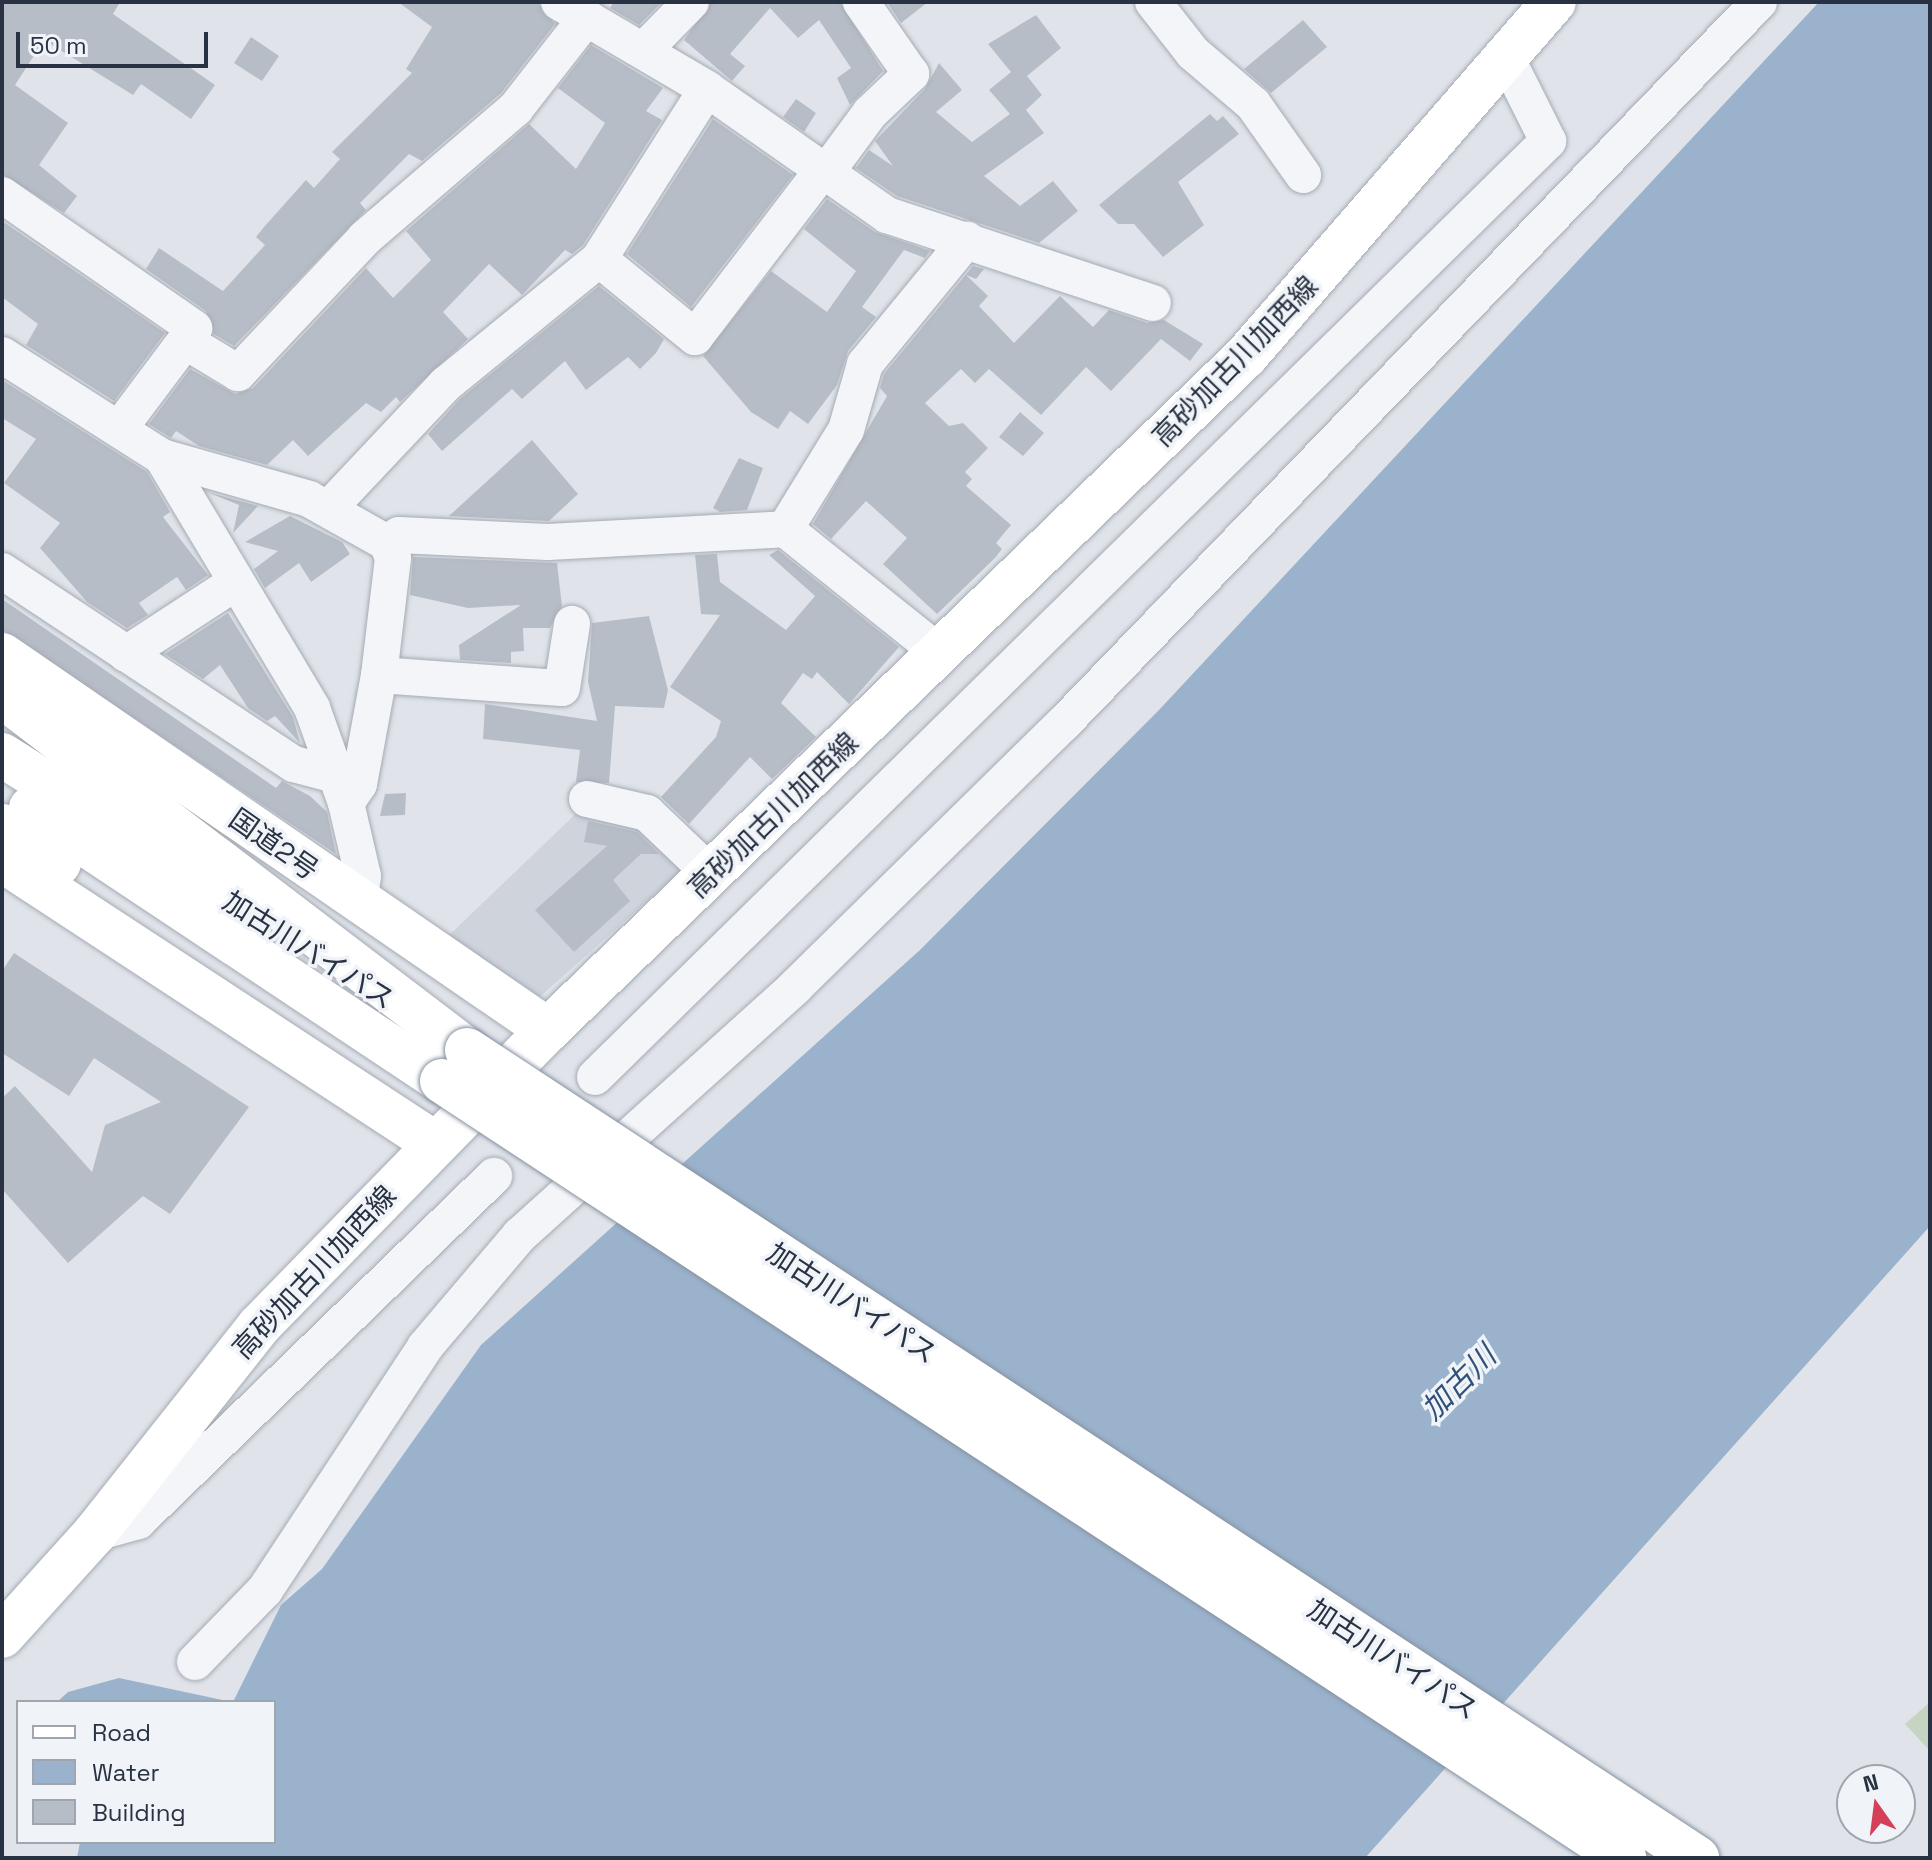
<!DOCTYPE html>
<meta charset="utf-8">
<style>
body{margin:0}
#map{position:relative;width:1932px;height:1860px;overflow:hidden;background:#e0e4ea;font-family:"Space Grotesk","Noto Sans JP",sans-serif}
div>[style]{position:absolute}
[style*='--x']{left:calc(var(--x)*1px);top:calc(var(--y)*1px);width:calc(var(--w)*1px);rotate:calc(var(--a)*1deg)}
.built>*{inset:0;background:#ced3dc}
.green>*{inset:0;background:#c6d4c1}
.water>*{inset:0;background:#9ab2cb}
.building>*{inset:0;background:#b7bdc7}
.roads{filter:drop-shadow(0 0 2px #a5abb4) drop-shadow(0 0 2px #a5abb4)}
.minor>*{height:36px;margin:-18px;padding:0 18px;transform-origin:18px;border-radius:18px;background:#f3f5f8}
.major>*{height:44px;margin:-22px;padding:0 22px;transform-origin:22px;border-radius:22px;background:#fff}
.highway>*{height:44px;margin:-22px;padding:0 22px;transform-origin:22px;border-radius:22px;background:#fff}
.bridges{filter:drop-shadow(0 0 2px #8791a1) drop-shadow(0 0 2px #8791a1)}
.highway-bridge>*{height:44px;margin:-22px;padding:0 22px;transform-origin:22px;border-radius:22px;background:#fff}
span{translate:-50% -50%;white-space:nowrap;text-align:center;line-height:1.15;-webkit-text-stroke:7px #f0f3f7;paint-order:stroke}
.street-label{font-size:28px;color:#283242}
.water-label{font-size:30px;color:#305178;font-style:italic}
.frame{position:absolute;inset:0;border:4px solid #283242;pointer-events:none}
.legend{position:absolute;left:16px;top:1700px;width:260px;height:144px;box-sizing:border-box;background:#f0f3f7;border:2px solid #a0a6af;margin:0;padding:10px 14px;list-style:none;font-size:24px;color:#283242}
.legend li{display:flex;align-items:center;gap:16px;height:40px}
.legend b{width:40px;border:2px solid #a0a6af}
.north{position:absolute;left:1836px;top:1764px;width:80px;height:80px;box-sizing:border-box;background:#f0f3f7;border:2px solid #a0a6af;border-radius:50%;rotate:346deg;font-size:22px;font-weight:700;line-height:32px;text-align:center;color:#283242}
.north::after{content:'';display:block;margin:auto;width:28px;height:36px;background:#d34058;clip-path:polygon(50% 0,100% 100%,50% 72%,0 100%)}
.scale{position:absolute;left:16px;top:32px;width:192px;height:36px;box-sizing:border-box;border:4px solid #283242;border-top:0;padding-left:10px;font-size:24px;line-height:28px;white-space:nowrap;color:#283242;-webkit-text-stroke:6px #f0f3f7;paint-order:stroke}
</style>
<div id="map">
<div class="built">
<i style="clip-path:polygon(585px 805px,643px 816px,691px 862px,534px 1002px,443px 941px)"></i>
</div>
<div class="green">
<i style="clip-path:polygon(1930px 1702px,1930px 1751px,1905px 1724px)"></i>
</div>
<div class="water">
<i style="clip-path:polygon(1819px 2px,1930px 2px,1930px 1226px,1365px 1858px,77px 1858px,80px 1842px,274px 1842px,274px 1702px,233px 1702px,281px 1605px,322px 1569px,481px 1345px,920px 950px,1159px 710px)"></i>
<i style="clip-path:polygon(119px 1678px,232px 1702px,57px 1702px,68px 1692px)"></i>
</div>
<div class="building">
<i style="clip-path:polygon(2px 2px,120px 2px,113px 14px,215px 85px,191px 119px,141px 84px,133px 95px,44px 40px,15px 85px,68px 123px,39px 165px,77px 196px,64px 213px,2px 174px)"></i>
<i style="clip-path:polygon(398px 2px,537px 2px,555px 24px,501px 93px,422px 161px,409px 154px,360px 203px,366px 210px,234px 346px,214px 334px,206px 311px,146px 269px,159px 248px,223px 291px,265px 245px,256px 237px,264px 227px,306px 180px,314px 188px,340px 159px,332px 152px,412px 73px,406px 69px,432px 27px)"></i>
<i style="clip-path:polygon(614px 2px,662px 2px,639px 25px,610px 8px)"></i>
<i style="clip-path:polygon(711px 2px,840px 2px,883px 71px,850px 105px,837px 78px,851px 68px,819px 20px,798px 38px,770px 8px,730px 54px,745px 66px,732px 81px,684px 40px)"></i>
<i style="clip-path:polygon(887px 2px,928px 2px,901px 23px)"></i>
<i style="clip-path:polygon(1036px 15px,1061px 48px,1027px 76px,1042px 95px,1026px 110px,1044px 133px,984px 176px,1020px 206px,1053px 181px,1078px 211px,1039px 243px,897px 196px,856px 168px,869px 150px,893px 166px,875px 141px,925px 89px,939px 63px,962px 90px,936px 112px,972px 142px,1010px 114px,989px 90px,1011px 72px,988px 44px)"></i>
<i style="clip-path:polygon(1303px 20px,1327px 47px,1271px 93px,1244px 69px)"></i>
<i style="clip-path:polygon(251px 37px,279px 56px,262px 81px,234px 63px)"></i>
<i style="clip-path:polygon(591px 45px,663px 88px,646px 111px,662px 120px,583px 245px,572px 254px,565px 250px,522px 295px,489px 264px,443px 312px,468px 339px,400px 402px,396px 397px,381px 412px,366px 403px,308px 456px,293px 440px,267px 465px,199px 446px,176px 431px,171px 438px,149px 424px,190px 369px,235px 394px,253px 388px,366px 268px,393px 298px,431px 260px,406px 231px,529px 124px,576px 169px,605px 123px,558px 88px)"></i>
<i style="clip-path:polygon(796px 99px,816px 113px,804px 132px,783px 117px)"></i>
<i style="clip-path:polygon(1210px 114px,1217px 121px,1223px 116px,1239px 134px,1178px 182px,1204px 225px,1163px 257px,1134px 224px,1118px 224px,1099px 205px)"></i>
<i style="clip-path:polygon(713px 119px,793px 175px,691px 307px,627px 254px)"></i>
<i style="clip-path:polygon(827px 199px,875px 232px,930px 251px,925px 258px,904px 250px,862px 307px,876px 317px,848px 351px,837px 385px,808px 424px,790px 411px,778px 429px,751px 412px,703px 356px,771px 271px,827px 312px,856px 271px,804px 229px)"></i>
<i style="clip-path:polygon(2px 221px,165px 333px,114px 401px,26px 345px,38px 324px,2px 297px)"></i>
<i style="clip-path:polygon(973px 266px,984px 269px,976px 279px,966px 275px,988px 296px,979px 306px,1014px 343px,1060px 296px,1093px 327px,1109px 310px,1147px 323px,1164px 320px,1203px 344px,1190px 361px,1161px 339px,1111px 391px,1086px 367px,1041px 415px,989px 369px,975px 383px,961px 369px,925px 403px,949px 426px,963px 423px,988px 448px,965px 472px,972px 479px,966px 486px,1011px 525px,996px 543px,1002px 549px,995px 558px,937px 614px,883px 564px,907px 538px,866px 501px,831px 539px,813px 524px,887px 396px,880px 388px,884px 374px)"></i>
<i style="clip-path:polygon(599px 286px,664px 339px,656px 353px,640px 369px,628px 357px,586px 390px,565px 361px,522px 399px,512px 389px,442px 451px,428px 434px,460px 399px)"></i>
<i style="clip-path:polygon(2px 380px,147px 472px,170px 512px,163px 517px,208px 575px,186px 590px,177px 577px,139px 603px,148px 615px,127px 628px,87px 602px,40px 548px,60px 523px,4px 483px,36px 439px,2px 418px)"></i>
<i style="clip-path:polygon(1020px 412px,1044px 433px,1023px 456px,999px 437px)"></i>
<i style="clip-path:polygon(532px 440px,578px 494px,549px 521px,449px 516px)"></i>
<i style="clip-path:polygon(739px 458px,763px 468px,747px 510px,720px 512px,713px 508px)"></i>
<i style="clip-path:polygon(207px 492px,258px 506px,233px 533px,239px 505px)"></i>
<i style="clip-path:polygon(290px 516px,342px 542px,350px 554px,311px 582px,299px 563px,265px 588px,254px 569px,278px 551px,245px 542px)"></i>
<i style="clip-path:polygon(778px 550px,899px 647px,849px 704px,817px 672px,812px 679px,803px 673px,781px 703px,816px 737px,772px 779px,750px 757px,689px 824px,661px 797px,716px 737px,721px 721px,670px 687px,720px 615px,701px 614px,695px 555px,717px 554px,720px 582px,786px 630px,815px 596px,769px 555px)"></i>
<i style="clip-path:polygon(413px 557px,557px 563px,562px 606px,550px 628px,523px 628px,524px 651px,511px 652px,511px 663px,460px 660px,459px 645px,521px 605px,468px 608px,410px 595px)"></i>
<i style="clip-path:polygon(2px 599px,276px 788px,282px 781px,310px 796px,327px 812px,336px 854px,2px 630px)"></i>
<i style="clip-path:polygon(228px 613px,293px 717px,300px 743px,275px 716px,267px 721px,248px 708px,220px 665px,203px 679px,165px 654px)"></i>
<i style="clip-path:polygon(649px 616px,668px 690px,664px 708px,615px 706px,609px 783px,576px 782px,580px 750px,483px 739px,485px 704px,597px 721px,588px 682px,592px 623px)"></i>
<i style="clip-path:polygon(406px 793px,405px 815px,380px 816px,385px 794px)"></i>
<i style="clip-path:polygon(588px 821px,637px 832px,659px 854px,641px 854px,613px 880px,630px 901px,574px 952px,535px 910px,607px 846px,584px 842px)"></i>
<i style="clip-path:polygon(14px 953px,249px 1107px,170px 1214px,143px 1196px,68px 1263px,2px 1189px,2px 1098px,15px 1086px,92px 1172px,105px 1125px,161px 1102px,94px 1058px,69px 1096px,2px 1053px,2px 971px)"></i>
</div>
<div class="roads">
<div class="minor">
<i style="--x:559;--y:2;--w:172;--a:30.4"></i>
<i style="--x:707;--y:89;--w:220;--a:35"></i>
<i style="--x:887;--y:215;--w:280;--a:18.3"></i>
<i style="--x:1153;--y:2;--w:65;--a:51.9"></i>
<i style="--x:1193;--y:53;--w:79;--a:40.4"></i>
<i style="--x:1253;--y:104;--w:87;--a:54.8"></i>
<i style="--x:644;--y:50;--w:67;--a:-45.6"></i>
<i style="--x:828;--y:170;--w:71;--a:-53.6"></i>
<i style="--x:870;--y:113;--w:57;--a:-43.6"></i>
<i style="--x:911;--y:74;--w:88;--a:-124.8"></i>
<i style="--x:2;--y:195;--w:234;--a:34.7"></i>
<i style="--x:599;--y:259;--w:124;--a:39.1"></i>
<i style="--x:695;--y:337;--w:213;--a:-52.6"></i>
<i style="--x:2;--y:355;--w:190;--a:32.5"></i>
<i style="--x:162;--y:457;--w:292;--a:59.1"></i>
<i style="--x:312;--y:708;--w:101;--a:70.3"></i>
<i style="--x:346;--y:803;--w:75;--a:76.9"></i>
<i style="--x:363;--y:876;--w:29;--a:98"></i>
<i style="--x:119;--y:429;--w:110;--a:-53.1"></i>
<i style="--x:185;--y:341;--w:62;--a:31.1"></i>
<i style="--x:238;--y:373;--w:185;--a:-46.7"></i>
<i style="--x:365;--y:238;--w:199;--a:-40.7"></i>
<i style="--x:516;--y:108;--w:115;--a:-52"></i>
<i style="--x:162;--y:457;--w:153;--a:15.9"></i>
<i style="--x:309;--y:499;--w:90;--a:29.4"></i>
<i style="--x:387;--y:543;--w:16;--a:68"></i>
<i style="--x:393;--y:558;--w:118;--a:96.8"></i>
<i style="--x:379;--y:675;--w:111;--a:100.4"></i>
<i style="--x:359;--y:784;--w:23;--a:124"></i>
<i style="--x:330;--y:507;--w:169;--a:-46.7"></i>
<i style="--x:446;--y:384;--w:198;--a:-39.2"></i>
<i style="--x:599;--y:259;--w:201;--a:-57.6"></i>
<i style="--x:785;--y:529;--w:116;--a:-58.4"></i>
<i style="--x:846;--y:430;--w:69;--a:-73.9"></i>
<i style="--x:865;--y:364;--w:161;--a:-50.6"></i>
<i style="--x:387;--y:543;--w:14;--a:-34"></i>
<i style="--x:399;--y:535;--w:149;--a:2.7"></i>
<i style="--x:548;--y:542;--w:237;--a:-3.1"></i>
<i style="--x:785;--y:529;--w:200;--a:38.7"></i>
<i style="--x:2;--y:571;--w:350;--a:33.5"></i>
<i style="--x:294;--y:764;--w:42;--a:15"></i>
<i style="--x:126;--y:654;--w:126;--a:-33.1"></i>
<i style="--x:379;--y:675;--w:183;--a:4.1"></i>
<i style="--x:562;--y:688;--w:65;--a:-81.1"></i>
<i style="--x:587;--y:799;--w:62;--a:13.1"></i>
<i style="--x:647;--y:813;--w:90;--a:43.6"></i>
<i style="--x:595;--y:1077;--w:1336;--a:-44.48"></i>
<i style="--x:1548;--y:141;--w:94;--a:-116.6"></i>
<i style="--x:95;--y:1533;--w:45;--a:-15.6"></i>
<i style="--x:138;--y:1521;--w:496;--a:-44.1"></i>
<i style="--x:195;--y:1662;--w:100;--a:-45.8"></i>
<i style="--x:265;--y:1590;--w:291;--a:-56.6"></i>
<i style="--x:425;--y:1347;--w:147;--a:-49.7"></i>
<i style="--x:520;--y:1235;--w:370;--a:-42"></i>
<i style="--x:795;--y:987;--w:375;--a:-44.5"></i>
<i style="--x:1063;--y:724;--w:1003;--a:-46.05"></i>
</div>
<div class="major">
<i style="--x:2;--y:1636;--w:139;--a:-47.9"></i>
<i style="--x:95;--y:1533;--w:264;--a:-51.6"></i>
<i style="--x:259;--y:1326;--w:414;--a:-45.7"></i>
<i style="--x:548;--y:1030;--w:969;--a:-44"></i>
<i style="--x:1245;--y:357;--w:471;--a:-49"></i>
</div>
<div class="highway">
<i style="--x:2;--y:655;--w:662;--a:34.48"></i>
<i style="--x:2;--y:696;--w:584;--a:37.28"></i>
<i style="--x:2;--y:755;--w:284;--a:32.3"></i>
<i style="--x:31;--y:808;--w:493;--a:33.6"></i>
<i style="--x:2;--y:826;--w:68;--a:33"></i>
<i style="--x:2;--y:860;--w:516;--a:33.23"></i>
</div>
</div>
<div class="bridges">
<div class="highway-bridge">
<i style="--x:467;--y:1050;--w:1472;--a:33.3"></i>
<i style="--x:442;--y:1081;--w:1415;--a:33.32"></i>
</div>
</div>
<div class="street-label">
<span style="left:1235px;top:361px;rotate:-46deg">高砂加古川加西線</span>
<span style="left:773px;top:815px;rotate:-44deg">高砂加古川加西線</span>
<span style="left:274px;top:844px;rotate:35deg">国道2号</span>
<span style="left:309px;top:950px;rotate:32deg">加古川バイパス</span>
<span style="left:314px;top:1272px;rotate:-47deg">高砂加古川加西線</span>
<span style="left:852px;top:1303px;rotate:33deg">加古川バイパス</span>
<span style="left:1393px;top:1659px;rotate:33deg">加古川バイパス</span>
</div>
<div class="water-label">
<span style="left:1459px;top:1383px;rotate:-45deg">加古川</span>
</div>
<div class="frame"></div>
<ul class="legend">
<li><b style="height:10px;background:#fff"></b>Road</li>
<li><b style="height:22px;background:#9ab2cb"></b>Water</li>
<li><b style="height:22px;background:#b7bdc7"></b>Building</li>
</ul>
<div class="north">N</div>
<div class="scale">50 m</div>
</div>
